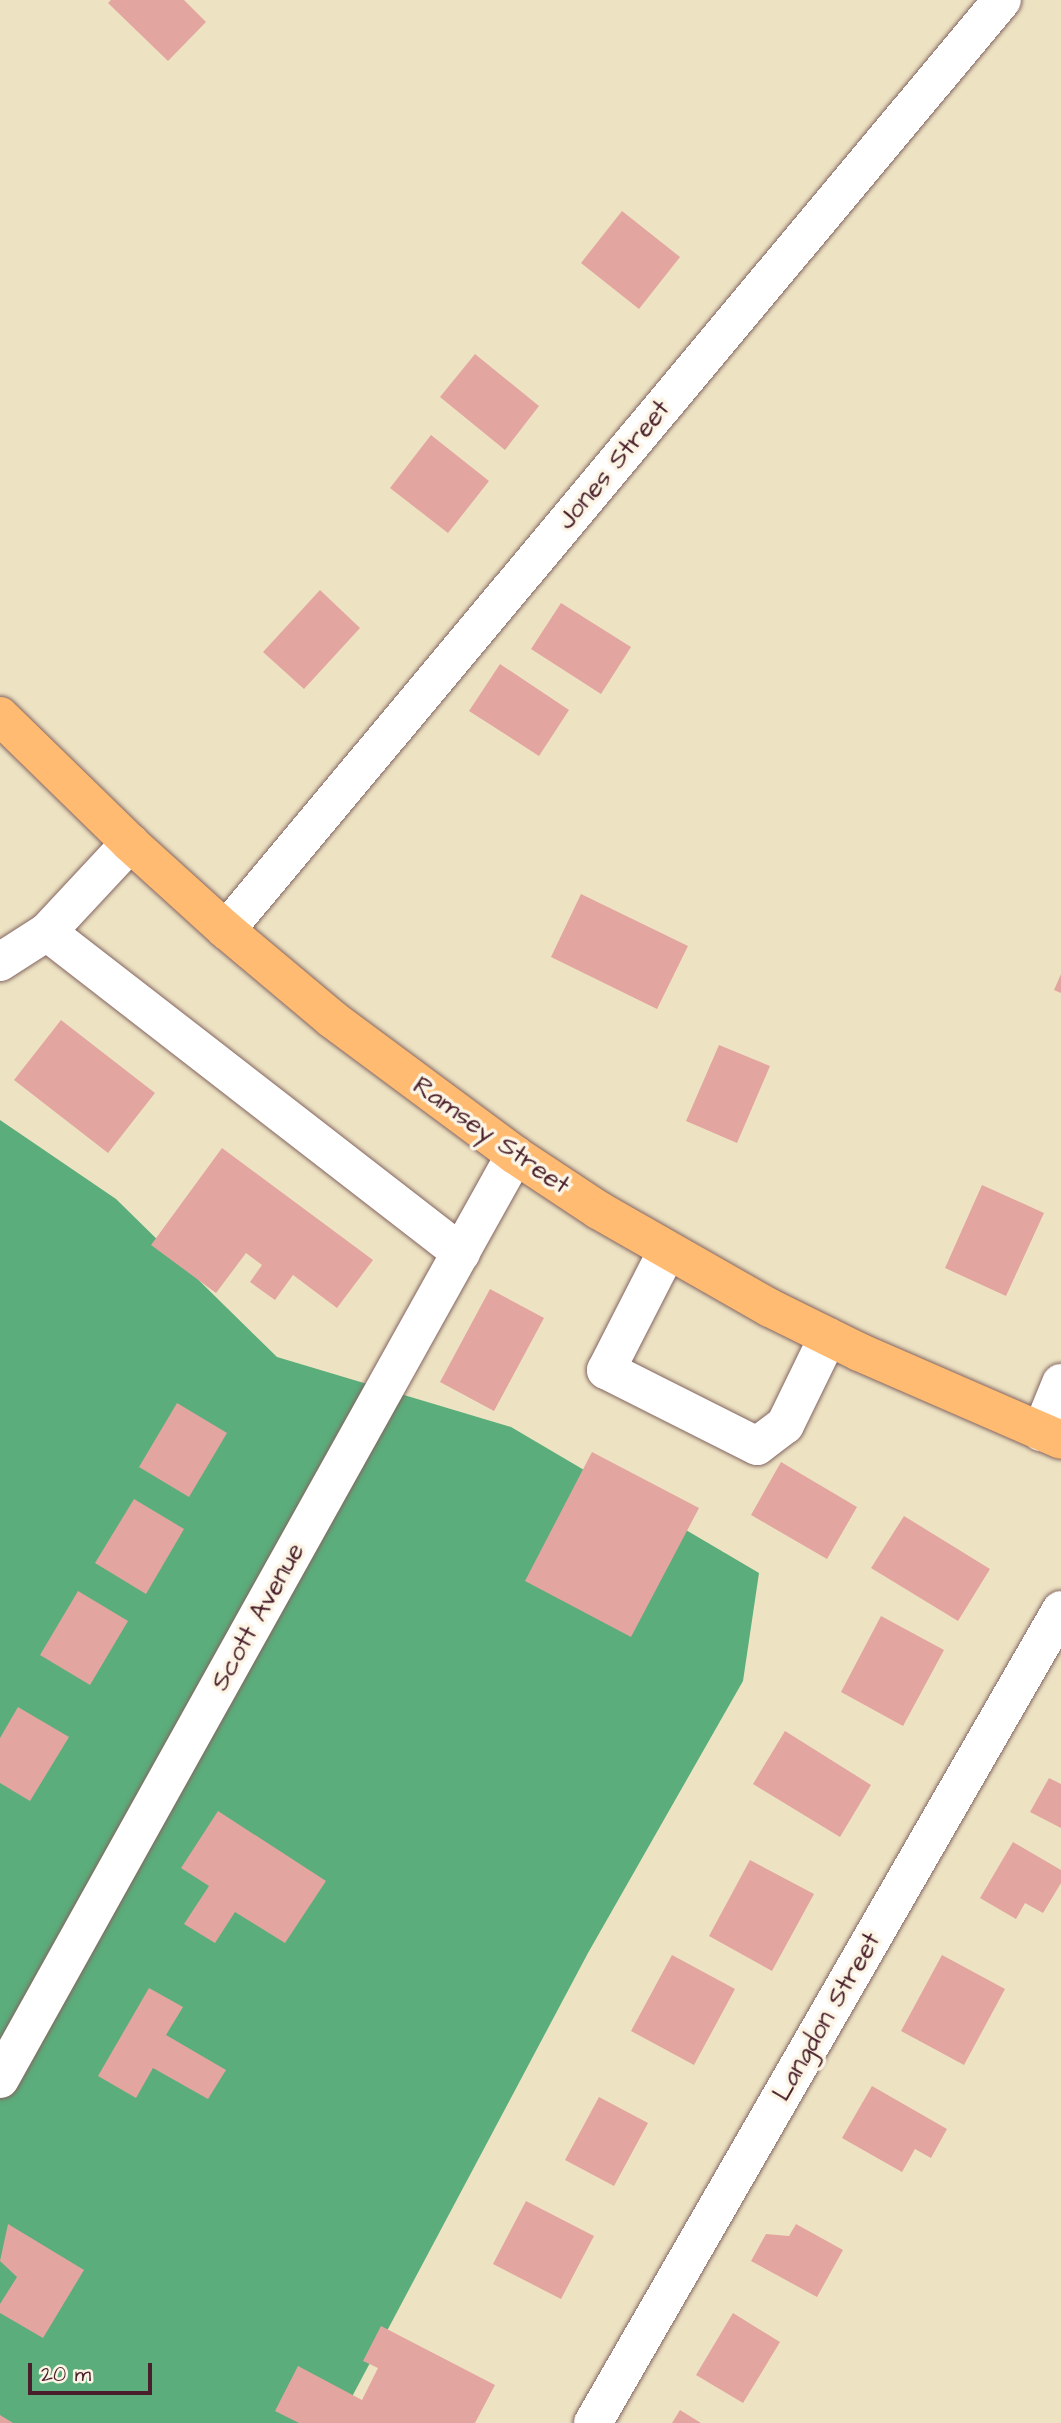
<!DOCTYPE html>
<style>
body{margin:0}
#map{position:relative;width:1061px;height:2423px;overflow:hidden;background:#ede3c3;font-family:"Architects Daughter",sans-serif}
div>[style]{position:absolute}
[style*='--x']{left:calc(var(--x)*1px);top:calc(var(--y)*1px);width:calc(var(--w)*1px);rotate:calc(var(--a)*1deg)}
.forest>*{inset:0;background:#5bad7b}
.building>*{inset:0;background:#e3a5a0}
.roads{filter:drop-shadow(0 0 2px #836460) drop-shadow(0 0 2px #836460)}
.minor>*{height:38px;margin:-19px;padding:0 19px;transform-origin:19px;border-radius:19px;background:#fff}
.major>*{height:38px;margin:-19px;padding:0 19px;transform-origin:19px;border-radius:19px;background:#ffbb71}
span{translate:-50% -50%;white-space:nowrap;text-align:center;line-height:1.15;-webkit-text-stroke:7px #fcf5e5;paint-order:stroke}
.street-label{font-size:26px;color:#4a1f2b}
.scale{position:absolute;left:28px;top:2363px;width:124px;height:32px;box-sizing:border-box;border:4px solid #4a1f2b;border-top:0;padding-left:9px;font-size:21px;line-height:24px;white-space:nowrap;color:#4a1f2b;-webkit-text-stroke:5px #fcf5e5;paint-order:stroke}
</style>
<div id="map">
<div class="forest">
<i style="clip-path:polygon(0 1120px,116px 1199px,277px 1357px,511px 1427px,759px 1573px,743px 1681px,588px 1953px,338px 2423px,0 2423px)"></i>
</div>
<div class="building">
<i style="clip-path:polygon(111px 0,184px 0,206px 22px,168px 61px,108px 3px)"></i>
<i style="clip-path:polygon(622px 211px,680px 257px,639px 309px,581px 263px)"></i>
<i style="clip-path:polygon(475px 354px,539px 406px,505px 450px,440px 397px)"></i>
<i style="clip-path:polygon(431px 435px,489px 481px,448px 533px,390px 488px)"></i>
<i style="clip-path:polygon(320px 590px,360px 628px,304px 689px,263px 652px)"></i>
<i style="clip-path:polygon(561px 603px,631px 647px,601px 694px,531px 649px)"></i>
<i style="clip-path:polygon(500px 664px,569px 710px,539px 756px,469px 711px)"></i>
<i style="clip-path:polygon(581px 894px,688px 946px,657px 1009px,551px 957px)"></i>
<i style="clip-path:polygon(1061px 974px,1061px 993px,1054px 990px)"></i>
<i style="clip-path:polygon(61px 1020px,155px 1093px,108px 1153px,14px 1080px)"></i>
<i style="clip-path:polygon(719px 1045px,770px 1066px,737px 1143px,686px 1121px)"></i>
<i style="clip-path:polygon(222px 1148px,373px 1260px,337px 1308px,293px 1275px,275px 1300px,250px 1282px,262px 1265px,246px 1253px,216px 1293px,151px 1245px)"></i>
<i style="clip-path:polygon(982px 1185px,1044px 1213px,1006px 1296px,945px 1268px)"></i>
<i style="clip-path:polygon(490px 1289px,544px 1318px,494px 1411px,440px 1382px)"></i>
<i style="clip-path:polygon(177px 1403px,227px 1433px,189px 1497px,139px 1467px)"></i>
<i style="clip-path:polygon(592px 1452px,699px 1508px,631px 1637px,525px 1581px)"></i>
<i style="clip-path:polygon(781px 1462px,857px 1507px,827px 1559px,751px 1515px)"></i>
<i style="clip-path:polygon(134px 1499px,184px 1529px,146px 1594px,95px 1563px)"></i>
<i style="clip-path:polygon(904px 1516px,990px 1569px,958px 1621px,871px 1568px)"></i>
<i style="clip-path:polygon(78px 1591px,128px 1621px,90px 1685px,40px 1655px)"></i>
<i style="clip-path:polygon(881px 1616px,944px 1650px,903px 1726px,841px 1692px)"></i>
<i style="clip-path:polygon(18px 1707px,69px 1737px,30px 1801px,0 1783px,0 1738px)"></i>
<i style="clip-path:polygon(785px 1731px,871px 1785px,840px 1837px,753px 1784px)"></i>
<i style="clip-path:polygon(1049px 1778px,1061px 1784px,1061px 1828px,1030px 1812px)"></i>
<i style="clip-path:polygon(218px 1811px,326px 1881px,285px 1943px,235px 1912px,215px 1943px,184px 1924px,209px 1886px,181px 1868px)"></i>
<i style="clip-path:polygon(1013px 1842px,1061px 1870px,1061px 1883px,1043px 1913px,1025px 1903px,1016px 1919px,980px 1898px)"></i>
<i style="clip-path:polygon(750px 1860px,814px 1894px,772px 1971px,709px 1936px)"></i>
<i style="clip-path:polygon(672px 1955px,735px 1989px,694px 2065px,631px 2031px)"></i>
<i style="clip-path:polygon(942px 1955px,1005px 1989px,964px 2065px,901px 2031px)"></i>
<i style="clip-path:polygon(149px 1988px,183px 2007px,166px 2035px,226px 2070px,208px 2099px,153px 2068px,136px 2098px,98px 2076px)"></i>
<i style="clip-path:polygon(872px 2086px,947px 2129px,931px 2158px,915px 2149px,902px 2172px,842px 2138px)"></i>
<i style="clip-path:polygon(599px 2097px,648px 2123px,614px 2186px,565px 2160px)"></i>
<i style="clip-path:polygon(526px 2201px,594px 2236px,561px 2299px,493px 2264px)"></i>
<i style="clip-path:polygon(8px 2224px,84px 2270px,43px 2338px,0 2313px,0 2304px,17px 2277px,0 2261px)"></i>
<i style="clip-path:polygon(796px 2224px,843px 2250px,817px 2297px,751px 2261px,766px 2234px,789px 2236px)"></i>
<i style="clip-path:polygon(733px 2313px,780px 2342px,743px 2403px,696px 2375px)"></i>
<i style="clip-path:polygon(381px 2326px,495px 2385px,475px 2423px,299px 2423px,275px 2411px,298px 2366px,362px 2400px,378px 2368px,363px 2361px)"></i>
<i style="clip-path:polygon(680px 2410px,701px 2423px,672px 2423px)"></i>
<i style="clip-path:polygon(0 2415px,13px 2423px,0 2423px)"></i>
</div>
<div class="roads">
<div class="minor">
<i style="--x:226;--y:930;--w:1211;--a:-50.16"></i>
<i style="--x:47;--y:932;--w:122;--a:-47"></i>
<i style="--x:0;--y:962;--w:56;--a:-32.6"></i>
<i style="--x:47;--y:932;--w:524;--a:37.79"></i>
<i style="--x:667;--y:1251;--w:134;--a:117.1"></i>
<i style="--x:606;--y:1370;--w:169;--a:26.7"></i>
<i style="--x:757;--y:1446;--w:35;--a:-37"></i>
<i style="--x:785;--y:1425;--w:98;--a:-64"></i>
<i style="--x:1041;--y:1432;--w:53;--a:-67.8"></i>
<i style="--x:0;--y:2079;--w:1058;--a:-60.87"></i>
<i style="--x:593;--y:2423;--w:938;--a:-60.07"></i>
</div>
<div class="major">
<i style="--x:0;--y:716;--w:182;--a:44.3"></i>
<i style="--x:130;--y:843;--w:130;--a:42.2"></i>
<i style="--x:226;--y:930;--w:138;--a:40"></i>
<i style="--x:332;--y:1019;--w:228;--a:36.6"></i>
<i style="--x:515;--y:1155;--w:100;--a:33.5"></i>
<i style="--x:598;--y:1210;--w:198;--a:29.7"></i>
<i style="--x:770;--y:1308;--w:99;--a:26.3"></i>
<i style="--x:859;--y:1352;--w:220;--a:23.5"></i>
</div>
</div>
<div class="street-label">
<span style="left:614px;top:465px;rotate:-50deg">Jones Street</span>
<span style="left:491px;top:1136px;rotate:35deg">Ramsey Street</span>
<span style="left:258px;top:1617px;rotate:-61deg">Scott Avenue</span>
<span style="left:827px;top:2017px;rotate:-60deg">Langdon Street</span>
</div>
<div class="scale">20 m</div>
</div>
